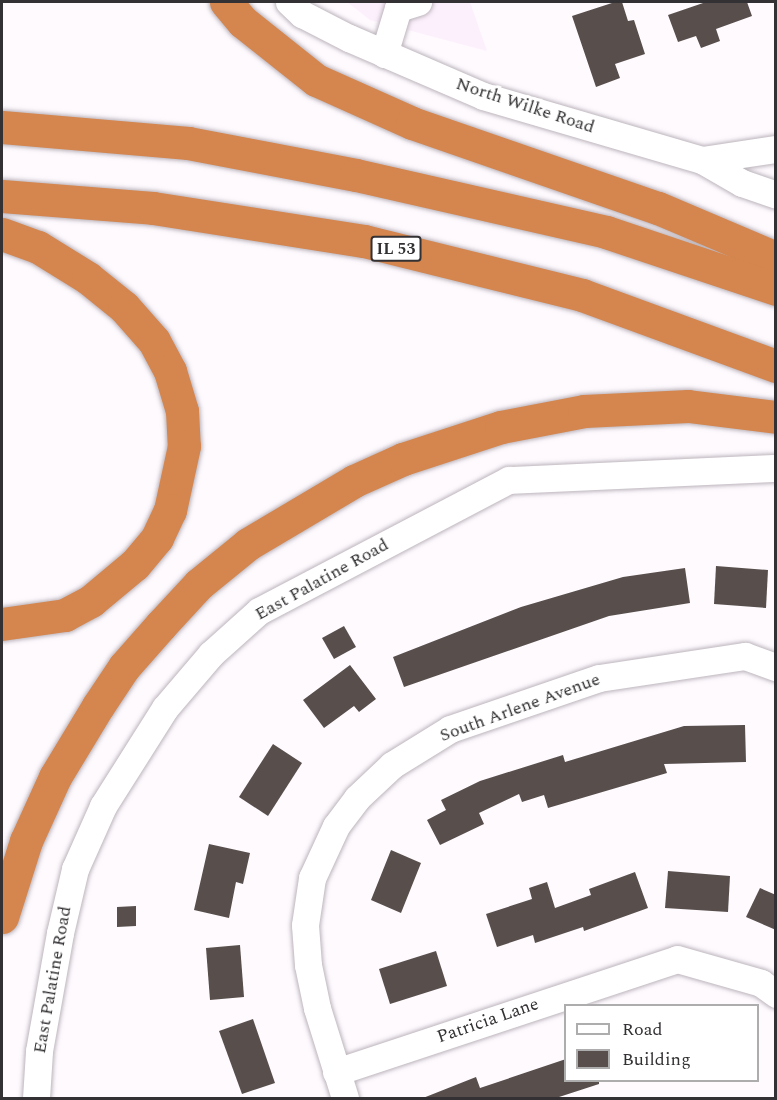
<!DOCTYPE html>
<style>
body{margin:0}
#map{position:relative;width:777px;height:1100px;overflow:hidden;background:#fefafe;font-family:Spectral,serif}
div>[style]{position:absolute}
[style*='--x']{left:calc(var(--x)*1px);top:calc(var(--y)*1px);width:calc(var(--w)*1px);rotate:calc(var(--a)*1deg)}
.built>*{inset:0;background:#fdf0fd}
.building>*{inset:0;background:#584f4d}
.roads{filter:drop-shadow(0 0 2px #bcb5bc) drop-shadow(0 0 2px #bcb5bc)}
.minor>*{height:27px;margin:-13.5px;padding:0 13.5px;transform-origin:13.5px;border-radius:13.5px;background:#fff}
.highway>*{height:33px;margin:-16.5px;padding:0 16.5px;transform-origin:16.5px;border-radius:16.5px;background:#d4864e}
span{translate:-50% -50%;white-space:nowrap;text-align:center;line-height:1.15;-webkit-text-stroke:6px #fff;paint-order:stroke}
.shield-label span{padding:2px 4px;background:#fff;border:2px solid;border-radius:4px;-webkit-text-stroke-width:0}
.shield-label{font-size:16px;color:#333133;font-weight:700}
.street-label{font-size:18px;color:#333133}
.frame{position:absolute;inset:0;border:3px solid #333133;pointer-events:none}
.legend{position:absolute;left:564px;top:1004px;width:195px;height:78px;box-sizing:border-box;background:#fff;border:2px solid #adadad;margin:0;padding:8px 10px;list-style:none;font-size:18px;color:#333133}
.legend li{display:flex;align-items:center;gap:12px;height:30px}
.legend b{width:30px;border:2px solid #adadad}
</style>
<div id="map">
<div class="built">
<i style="clip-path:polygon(347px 2px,470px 2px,487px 51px,370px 20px)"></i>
</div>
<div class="building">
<i style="clip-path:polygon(615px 2px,622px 2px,628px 21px,634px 20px,645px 54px,615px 64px,620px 78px,596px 87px,572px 16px)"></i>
<i style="clip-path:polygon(706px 2px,747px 2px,752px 16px,716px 29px,720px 41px,701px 48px,696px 36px,678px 42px,668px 15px)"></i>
<i style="clip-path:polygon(716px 566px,768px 570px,766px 608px,714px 604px)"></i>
<i style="clip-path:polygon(685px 568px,690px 603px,609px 616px,404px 687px,393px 657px,521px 607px,623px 577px)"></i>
<i style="clip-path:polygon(344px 626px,356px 647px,334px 659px,322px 638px)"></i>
<i style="clip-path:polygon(350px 665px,376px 699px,359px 712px,354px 706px,324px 728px,303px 700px)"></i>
<i style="clip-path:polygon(745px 725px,746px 762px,664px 764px,667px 773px,548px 808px,544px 795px,522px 802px,519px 794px,479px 813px,484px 824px,440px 845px,427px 820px,446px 810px,441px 800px,480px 781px,563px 755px,565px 762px,684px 726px)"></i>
<i style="clip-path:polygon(273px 744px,302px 763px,268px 816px,239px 797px)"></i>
<i style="clip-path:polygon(209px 844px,250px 853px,243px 884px,236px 882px,229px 918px,194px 910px)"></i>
<i style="clip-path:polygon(391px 850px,421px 863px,401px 913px,371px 900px)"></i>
<i style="clip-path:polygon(668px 871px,730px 876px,728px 912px,665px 908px)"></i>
<i style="clip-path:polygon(635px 872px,648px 908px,584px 931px,583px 927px,535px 943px,533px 935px,497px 947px,486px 914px,532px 899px,529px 888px,547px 882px,555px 908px,591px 895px,589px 889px)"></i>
<i style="clip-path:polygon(760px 888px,776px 895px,776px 930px,746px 917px)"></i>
<i style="clip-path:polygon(136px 906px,136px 926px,117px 927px,117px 907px)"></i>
<i style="clip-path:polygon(240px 945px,244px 997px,210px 1000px,206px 948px)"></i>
<i style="clip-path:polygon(436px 951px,447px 986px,390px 1004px,379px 969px)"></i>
<i style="clip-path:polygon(253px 1019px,275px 1083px,242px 1094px,219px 1031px)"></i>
<i style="clip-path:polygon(566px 1059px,566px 1080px,599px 1080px,599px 1084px,556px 1098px,423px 1098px,476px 1077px,480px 1088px)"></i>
</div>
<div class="roads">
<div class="minor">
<i style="--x:289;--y:2;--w:18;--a:43"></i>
<i style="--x:302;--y:14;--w:53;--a:27.1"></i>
<i style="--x:349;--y:38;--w:146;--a:23.4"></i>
<i style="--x:483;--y:96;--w:228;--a:16.3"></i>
<i style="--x:702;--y:160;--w:75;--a:-8.5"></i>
<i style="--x:384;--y:54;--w:48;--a:-73.1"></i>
<i style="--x:398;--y:8;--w:21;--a:-17"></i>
<i style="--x:702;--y:160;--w:46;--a:29.9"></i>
<i style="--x:742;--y:183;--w:36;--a:19"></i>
<i style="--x:336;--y:1072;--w:359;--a:-18.3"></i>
<i style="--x:677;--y:959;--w:87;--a:15.9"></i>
<i style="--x:761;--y:983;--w:19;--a:36"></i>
<i style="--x:36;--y:1098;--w:47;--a:-86.3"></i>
<i style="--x:39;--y:1051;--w:120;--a:-79.9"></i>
<i style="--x:60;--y:933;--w:66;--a:-76.8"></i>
<i style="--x:75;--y:869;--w:69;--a:-66"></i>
<i style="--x:103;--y:806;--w:116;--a:-57.7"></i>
<i style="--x:165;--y:708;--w:71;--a:-49.6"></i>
<i style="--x:211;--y:654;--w:64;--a:-41.9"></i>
<i style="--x:259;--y:611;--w:282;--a:-27.7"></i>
<i style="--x:509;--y:480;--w:267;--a:-2.6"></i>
<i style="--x:345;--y:1098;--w:94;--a:-107.3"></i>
<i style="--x:317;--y:1008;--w:44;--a:-101.8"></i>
<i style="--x:308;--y:965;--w:40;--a:-94.3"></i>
<i style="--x:305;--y:925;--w:48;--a:-81.5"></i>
<i style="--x:312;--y:878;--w:57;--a:-65.2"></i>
<i style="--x:336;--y:826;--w:35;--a:-53"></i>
<i style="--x:357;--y:798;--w:48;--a:-43.3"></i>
<i style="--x:392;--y:765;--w:68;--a:-31.8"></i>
<i style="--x:450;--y:729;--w:157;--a:-18.9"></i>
<i style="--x:599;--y:678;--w:148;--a:-8.6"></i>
<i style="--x:745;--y:656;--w:33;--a:20"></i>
</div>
<div class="highway">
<i style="--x:226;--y:2;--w:26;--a:50"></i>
<i style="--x:243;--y:22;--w:93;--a:38.5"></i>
<i style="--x:316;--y:80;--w:105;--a:24.1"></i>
<i style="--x:412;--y:123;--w:260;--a:19.1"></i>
<i style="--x:658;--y:208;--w:128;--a:23"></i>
<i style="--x:2;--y:127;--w:187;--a:4.9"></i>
<i style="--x:188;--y:143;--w:171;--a:10.8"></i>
<i style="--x:356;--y:175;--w:256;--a:12.8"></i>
<i style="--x:606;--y:232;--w:179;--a:18.5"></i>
<i style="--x:2;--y:196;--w:151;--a:4.5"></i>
<i style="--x:153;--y:208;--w:214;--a:8.9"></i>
<i style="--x:364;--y:241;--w:225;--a:13.9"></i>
<i style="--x:582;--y:295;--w:207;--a:20.1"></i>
<i style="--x:2;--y:234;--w:38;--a:20"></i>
<i style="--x:38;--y:247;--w:59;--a:31.8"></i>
<i style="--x:88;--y:278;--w:46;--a:38.9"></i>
<i style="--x:124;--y:307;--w:45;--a:48.6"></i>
<i style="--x:154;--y:341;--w:34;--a:62"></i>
<i style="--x:170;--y:371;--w:42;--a:73.3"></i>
<i style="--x:182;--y:411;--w:35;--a:87"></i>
<i style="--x:184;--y:446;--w:66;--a:102.3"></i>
<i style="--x:170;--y:510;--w:31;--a:115"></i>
<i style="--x:157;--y:538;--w:35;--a:130"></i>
<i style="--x:134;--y:565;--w:56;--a:140.1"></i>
<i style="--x:91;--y:601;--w:30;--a:152"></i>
<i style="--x:65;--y:615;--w:64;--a:171.9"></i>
<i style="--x:2;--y:917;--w:80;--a:-72.5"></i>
<i style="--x:26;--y:841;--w:70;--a:-65.6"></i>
<i style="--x:55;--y:777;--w:83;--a:-58.8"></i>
<i style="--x:98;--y:706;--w:47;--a:-56.3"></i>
<i style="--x:124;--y:667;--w:56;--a:-48.6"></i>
<i style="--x:161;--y:625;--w:56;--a:-47.2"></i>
<i style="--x:199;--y:584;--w:63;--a:-39.2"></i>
<i style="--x:248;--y:544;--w:123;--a:-30.7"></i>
<i style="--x:354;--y:481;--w:54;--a:-24.2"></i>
<i style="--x:403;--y:459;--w:103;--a:-18.1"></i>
<i style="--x:501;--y:427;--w:85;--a:-10.9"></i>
<i style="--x:584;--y:411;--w:104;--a:-2.8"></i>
<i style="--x:688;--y:406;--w:89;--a:7.1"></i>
</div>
</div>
<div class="shield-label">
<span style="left:396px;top:249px">IL 53</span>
</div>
<div class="street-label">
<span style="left:525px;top:106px;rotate:18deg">North Wilke Road</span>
<span style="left:322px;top:580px;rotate:-29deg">East Palatine Road</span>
<span style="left:520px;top:708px;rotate:-20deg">South Arlene Avenue</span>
<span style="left:53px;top:980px;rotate:-80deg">East Palatine Road</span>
<span style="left:488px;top:1021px;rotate:-19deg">Patricia Lane</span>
</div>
<div class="frame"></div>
<ul class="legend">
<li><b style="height:8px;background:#fff"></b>Road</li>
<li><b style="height:16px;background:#584f4d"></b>Building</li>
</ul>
</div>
